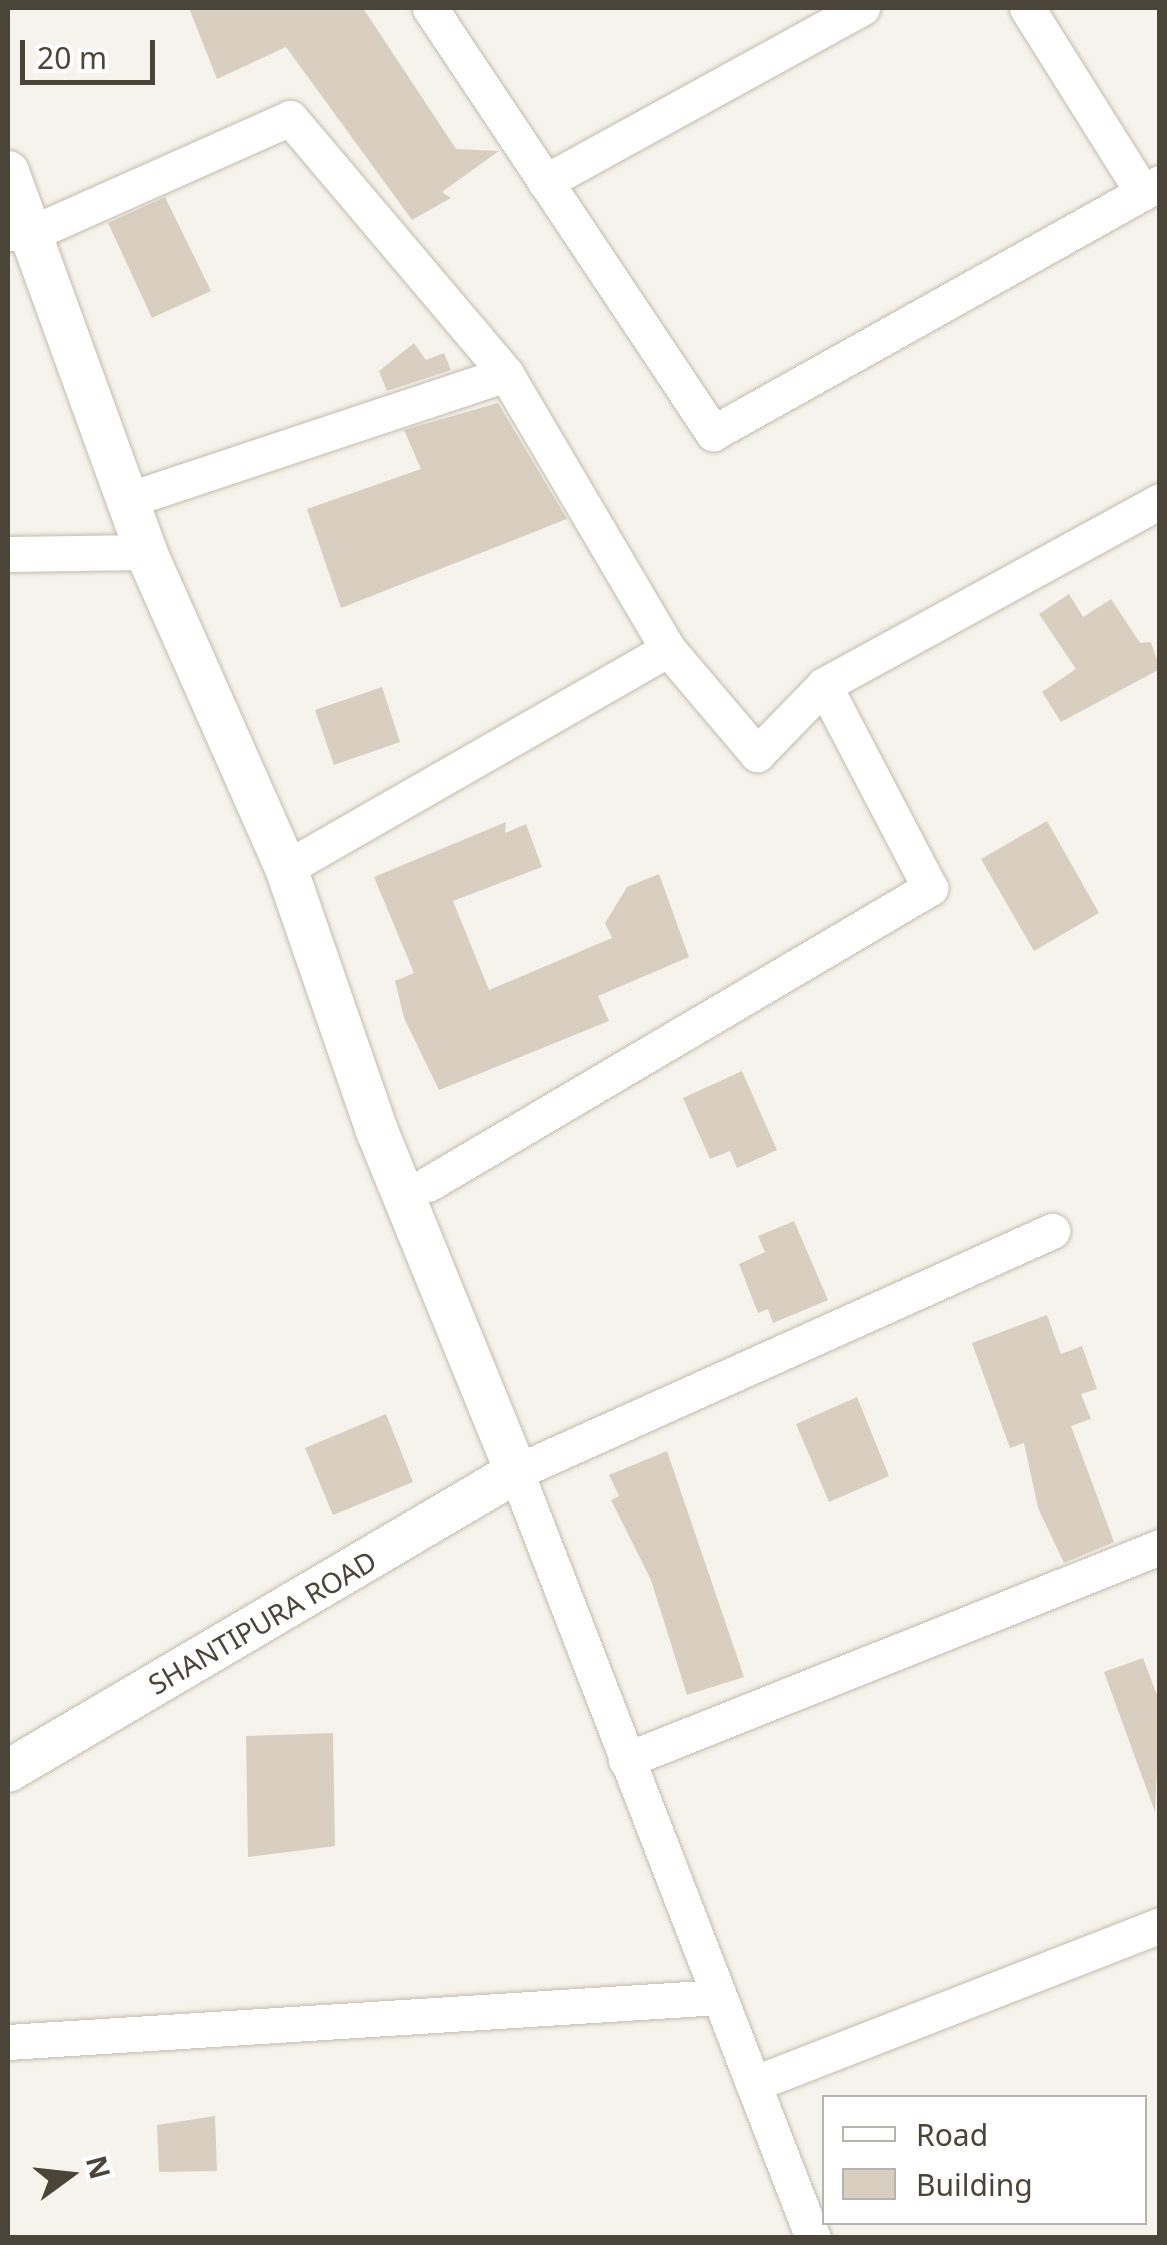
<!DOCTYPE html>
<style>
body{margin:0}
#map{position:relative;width:1167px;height:2245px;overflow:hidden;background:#f6f3ec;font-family:"Noto Sans",sans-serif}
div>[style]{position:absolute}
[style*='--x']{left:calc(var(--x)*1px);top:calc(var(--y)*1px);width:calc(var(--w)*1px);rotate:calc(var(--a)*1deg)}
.building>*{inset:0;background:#d8cfc1}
.roads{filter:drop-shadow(0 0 2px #c2bbae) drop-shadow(0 0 2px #c2bbae)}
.minor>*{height:35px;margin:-17.5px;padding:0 17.5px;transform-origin:17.5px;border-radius:17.5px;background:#fff}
.tertiary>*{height:42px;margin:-21px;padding:0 21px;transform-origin:21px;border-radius:21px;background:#fff}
span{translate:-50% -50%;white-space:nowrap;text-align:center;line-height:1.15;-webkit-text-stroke:8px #fff;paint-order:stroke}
.street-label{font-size:28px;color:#4b4439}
.frame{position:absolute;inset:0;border:10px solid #4b4439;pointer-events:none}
.legend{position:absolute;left:822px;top:2095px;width:325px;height:130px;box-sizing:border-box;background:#fff;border:2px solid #b7b4b0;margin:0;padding:12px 18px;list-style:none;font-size:30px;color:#4b4439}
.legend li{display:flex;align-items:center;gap:20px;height:50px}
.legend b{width:50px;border:2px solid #b7b4b0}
.north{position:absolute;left:20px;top:2125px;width:100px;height:100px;-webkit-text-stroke:8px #fff;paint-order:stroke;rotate:75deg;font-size:28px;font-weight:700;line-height:40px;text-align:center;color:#4b4439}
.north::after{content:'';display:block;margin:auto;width:35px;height:45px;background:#4b4439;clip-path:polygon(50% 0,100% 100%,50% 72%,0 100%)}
.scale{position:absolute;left:20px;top:40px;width:135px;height:45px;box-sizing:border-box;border:5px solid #4b4439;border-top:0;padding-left:12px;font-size:30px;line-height:35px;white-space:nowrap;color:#4b4439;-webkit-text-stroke:8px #fff;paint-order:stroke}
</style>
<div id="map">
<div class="building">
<i style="clip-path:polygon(189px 8px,363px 8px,456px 149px,499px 151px,442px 192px,451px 198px,412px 220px,286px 47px,217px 79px)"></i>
<i style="clip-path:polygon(165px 197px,211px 291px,152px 318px,108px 223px)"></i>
<i style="clip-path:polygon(414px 343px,426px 360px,444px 353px,451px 370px,387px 391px,379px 371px)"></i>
<i style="clip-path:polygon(498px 403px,567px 519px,341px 608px,307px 509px,421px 469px,404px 430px)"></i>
<i style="clip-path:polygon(1069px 594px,1083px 617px,1111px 599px,1140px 643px,1151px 642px,1160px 669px,1061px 722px,1042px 692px,1076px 669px,1039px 614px)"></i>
<i style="clip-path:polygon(382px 687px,400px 742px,334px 765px,315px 710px)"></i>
<i style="clip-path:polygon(1047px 821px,1099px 913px,1034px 951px,981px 859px)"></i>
<i style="clip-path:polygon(506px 822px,505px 833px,526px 824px,542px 867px,453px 901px,489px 990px,612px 938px,605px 923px,627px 887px,659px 874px,689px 957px,598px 996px,609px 1021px,439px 1090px,404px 1018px,395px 981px,414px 973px,374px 877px)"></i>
<i style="clip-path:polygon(742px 1071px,777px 1150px,737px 1168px,730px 1151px,710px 1159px,683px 1098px)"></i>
<i style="clip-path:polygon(794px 1221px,828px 1300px,773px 1323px,768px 1309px,758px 1313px,739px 1264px,765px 1252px,758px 1236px)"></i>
<i style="clip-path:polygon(1047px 1315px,1061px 1354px,1082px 1346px,1097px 1389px,1081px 1394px,1091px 1419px,1071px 1426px,1114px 1542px,1064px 1563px,1038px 1508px,1024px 1443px,1010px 1448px,972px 1343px)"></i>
<i style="clip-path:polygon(857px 1397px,889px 1476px,829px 1502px,796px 1424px)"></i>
<i style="clip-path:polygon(386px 1414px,413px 1482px,333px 1515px,305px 1448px)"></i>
<i style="clip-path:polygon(667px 1451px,744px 1677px,687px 1695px,651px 1580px,611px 1500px,619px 1496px,609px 1475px)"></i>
<i style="clip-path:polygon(1143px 1658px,1160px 1703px,1155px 1812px,1104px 1672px)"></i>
<i style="clip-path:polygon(333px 1733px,335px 1846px,248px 1857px,246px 1736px)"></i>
<i style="clip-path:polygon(215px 2116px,217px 2171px,159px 2172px,157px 2125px)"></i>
</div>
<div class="roads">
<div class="minor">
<i style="--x:430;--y:8;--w:511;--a:56.34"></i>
<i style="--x:713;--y:433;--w:512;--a:-29.22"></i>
<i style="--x:1027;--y:8;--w:218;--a:57.9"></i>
<i style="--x:545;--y:182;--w:362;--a:-28.8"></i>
<i style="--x:8;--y:233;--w:24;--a:0"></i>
<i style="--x:32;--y:233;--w:282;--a:-24"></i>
<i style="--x:290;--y:118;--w:335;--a:49.8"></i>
<i style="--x:506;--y:374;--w:319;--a:59.5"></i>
<i style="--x:668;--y:649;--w:138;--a:49.7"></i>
<i style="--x:757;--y:754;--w:96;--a:-45.8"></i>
<i style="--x:127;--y:500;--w:399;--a:-18.4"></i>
<i style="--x:8;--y:554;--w:138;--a:-0.8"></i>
<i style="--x:286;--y:868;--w:440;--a:-29.8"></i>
<i style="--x:428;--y:1184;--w:583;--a:-30.53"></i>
<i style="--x:930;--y:888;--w:229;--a:-117.6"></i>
<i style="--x:824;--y:685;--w:383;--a:-28.7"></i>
<i style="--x:626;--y:1760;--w:575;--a:-21.75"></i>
<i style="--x:8;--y:2042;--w:712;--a:-3.62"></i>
<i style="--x:753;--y:2084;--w:437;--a:-21.3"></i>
<i style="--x:813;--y:2238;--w:822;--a:-111.19"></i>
<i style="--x:516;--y:1472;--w:588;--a:-24.21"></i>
</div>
<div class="tertiary">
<i style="--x:8;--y:172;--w:404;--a:70"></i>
<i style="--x:146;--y:552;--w:346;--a:66.1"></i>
<i style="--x:286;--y:868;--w:278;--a:70.9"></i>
<i style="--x:377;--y:1131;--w:368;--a:67.8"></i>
<i style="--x:516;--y:1472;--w:589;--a:149.52"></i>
</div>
</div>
<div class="street-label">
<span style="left:262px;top:1622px;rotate:-30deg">SHANTIPURA ROAD</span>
</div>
<div class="frame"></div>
<ul class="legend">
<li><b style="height:12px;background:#fff"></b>Road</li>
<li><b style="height:28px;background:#d8cfc1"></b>Building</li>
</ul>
<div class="north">N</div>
<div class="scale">20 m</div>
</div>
